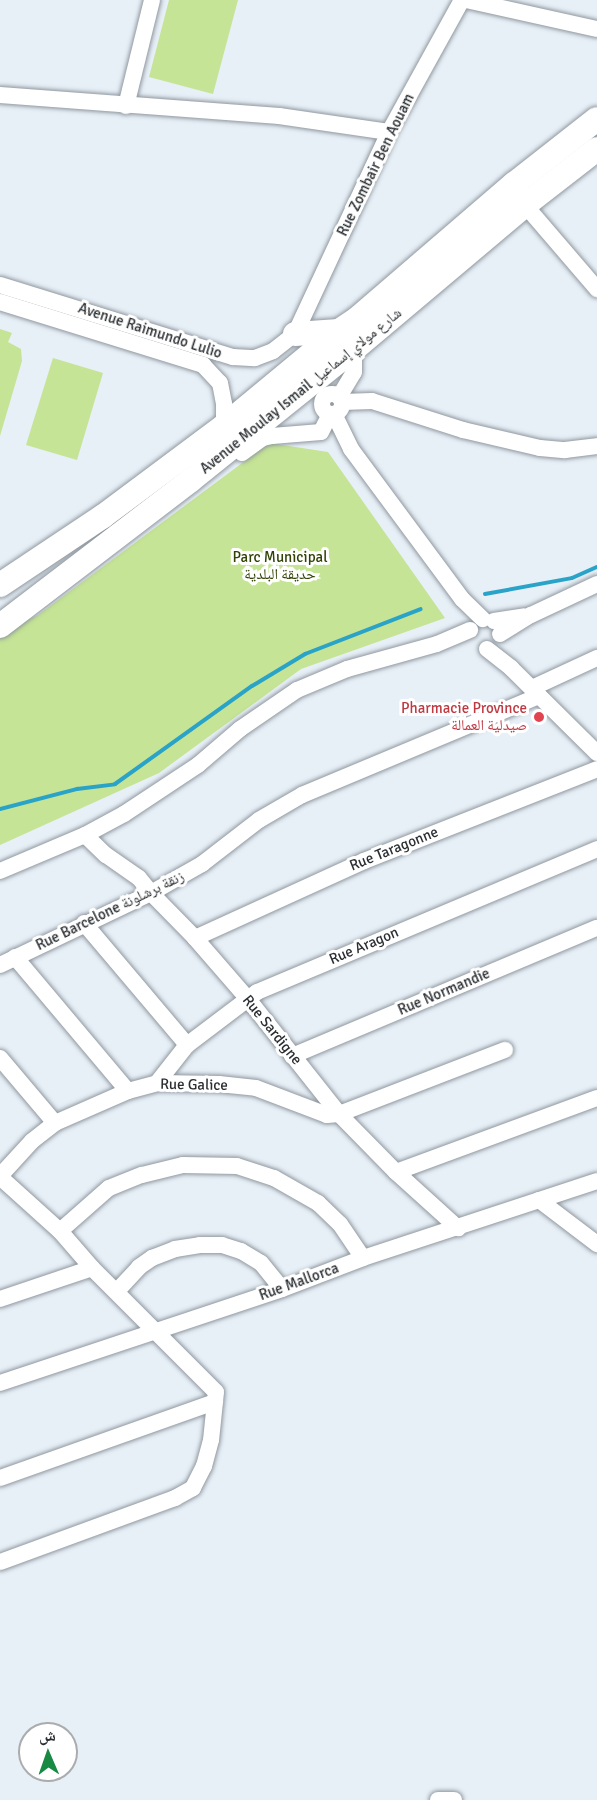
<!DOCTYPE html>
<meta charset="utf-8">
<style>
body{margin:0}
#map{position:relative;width:597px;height:1800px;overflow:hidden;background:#e7eff7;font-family:Signika,"Noto Naskh Arabic",sans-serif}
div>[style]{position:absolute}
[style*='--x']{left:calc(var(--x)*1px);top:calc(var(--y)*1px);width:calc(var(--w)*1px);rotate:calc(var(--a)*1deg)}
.green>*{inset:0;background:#c5e495}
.stream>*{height:4px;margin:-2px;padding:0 2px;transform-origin:2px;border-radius:2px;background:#2aa3c8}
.roads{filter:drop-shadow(0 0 2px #90989f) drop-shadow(0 0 2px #90989f)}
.minor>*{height:16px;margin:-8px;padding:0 8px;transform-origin:8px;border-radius:8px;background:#fff}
.minor>.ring{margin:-8px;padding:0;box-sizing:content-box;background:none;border:16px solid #fff;border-radius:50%}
.highway>*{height:24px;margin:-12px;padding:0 12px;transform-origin:12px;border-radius:12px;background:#fff}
.dots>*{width:16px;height:16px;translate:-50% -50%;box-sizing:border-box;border:3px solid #fff;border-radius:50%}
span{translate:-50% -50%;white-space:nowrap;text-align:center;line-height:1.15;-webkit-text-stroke:6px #fff;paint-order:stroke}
.street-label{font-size:15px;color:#2b2f32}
.park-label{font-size:15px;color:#304304}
.health-label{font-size:15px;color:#be3a42}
.right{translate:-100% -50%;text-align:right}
.north{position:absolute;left:18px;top:1722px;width:60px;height:60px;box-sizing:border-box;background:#fff;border:2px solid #aaacad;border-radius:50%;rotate:358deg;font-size:16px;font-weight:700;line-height:24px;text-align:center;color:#2b2f32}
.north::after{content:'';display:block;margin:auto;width:21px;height:27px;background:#178942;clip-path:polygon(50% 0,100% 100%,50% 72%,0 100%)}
</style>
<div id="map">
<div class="green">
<i style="clip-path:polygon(169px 0,238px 0,213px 94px,149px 77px)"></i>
<i style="clip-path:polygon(0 329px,12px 333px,8px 342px,21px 349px,22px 361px,0 436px)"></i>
<i style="clip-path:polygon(53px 358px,103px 373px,77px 460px,26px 445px)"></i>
<i style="clip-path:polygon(269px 443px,328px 452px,445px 618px,301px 669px,159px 773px,0 845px,0 634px,38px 615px)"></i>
</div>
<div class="stream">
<i style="--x:485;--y:594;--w:88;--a:-10.4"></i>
<i style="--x:572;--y:578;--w:27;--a:-24"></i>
<i style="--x:0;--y:809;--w:80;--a:-14.6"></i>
<i style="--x:77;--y:789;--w:38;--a:-7"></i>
<i style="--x:115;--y:784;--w:168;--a:-35.6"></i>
<i style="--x:252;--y:686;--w:62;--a:-31.1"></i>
<i style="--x:305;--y:654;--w:124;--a:-21.2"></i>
</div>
<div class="roads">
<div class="minor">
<i style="--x:466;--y:0;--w:134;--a:12.5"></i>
<i style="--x:0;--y:95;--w:280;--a:4.3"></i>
<i style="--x:279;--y:116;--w:111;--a:8.3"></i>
<i style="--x:126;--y:106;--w:109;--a:-76.2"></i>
<i style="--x:525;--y:205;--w:111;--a:49.4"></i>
<i style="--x:0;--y:285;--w:244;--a:17.2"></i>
<i style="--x:233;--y:357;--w:22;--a:3"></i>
<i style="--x:255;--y:358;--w:19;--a:-21"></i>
<i style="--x:273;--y:351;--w:28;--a:-38"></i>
<i style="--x:295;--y:334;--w:223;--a:-65"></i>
<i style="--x:389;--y:132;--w:151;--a:-61.1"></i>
<i style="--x:0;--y:302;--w:213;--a:17.2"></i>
<i style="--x:203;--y:365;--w:25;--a:47"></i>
<i style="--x:220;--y:383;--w:21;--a:79"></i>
<i style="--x:224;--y:404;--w:22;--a:90"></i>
<i class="ring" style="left:322px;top:394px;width:4px;height:4px"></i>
<i style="--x:339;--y:397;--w:29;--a:-59"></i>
<i style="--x:354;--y:372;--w:23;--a:-90"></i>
<i style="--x:342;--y:402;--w:30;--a:-2"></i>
<i style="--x:372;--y:401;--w:96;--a:17.7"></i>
<i style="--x:463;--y:430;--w:79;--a:13.2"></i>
<i style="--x:540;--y:448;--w:25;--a:5"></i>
<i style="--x:565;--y:450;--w:32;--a:-7"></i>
<i style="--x:334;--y:414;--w:39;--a:64"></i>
<i style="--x:351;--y:449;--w:187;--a:53.5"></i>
<i style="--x:462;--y:599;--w:29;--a:44"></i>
<i style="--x:242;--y:453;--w:26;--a:-36"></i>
<i style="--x:263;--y:438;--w:9;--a:-13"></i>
<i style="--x:272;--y:436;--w:49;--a:-4.7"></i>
<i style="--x:321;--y:432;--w:20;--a:-63"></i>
<i style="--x:494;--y:621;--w:30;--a:-9"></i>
<i style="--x:500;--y:634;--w:36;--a:-32"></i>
<i style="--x:531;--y:615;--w:73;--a:-25.2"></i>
<i style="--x:487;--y:649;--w:31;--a:38"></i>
<i style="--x:511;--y:668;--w:121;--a:44.7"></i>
<i style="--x:532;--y:688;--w:72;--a:-24.8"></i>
<i style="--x:85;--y:835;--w:29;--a:44"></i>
<i style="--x:106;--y:855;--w:40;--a:34.9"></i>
<i style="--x:139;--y:878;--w:19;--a:51"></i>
<i style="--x:151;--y:893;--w:63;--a:45.6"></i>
<i style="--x:195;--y:938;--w:81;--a:49"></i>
<i style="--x:248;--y:999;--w:147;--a:51.6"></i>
<i style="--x:339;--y:1114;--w:81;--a:45.5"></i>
<i style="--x:396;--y:1172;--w:84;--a:42.1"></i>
<i style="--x:0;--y:871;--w:92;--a:-23"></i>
<i style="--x:85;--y:835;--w:44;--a:-28.3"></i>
<i style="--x:124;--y:814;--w:89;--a:-33.5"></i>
<i style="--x:198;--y:765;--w:55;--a:-40.6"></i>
<i style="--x:240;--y:729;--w:69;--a:-34.4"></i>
<i style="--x:297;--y:690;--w:54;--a:-22.8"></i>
<i style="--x:347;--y:669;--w:93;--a:-15.5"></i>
<i style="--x:437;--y:644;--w:36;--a:-23"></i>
<i style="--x:84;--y:923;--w:160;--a:49.8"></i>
<i style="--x:195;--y:938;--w:186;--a:-24.5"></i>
<i style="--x:364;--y:861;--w:251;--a:-21.5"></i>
<i style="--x:15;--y:957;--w:175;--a:49.9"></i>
<i style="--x:0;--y:965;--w:167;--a:-25.5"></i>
<i style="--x:151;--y:893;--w:59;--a:-29.6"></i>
<i style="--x:202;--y:864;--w:72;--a:-37.7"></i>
<i style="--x:259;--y:820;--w:50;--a:-30.2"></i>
<i style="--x:302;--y:795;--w:257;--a:-22.7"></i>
<i style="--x:292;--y:1056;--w:331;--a:-22.8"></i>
<i style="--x:0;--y:1058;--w:85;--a:49.8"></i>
<i style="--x:157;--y:1083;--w:48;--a:-51.7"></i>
<i style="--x:187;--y:1045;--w:88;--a:-37.1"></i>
<i style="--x:257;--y:992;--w:369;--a:-22.8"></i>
<i style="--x:396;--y:1172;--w:214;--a:-20.2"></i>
<i style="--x:0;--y:1176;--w:47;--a:-47.6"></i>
<i style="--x:32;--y:1141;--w:29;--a:-38"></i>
<i style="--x:55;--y:1123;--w:80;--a:-23.7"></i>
<i style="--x:128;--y:1091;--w:30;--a:-15"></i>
<i style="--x:157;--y:1083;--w:62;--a:0.9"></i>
<i style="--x:219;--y:1084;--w:37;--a:6"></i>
<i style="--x:256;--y:1088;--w:76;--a:20.8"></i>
<i style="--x:327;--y:1115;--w:12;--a:-5"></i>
<i style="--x:339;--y:1114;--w:178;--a:-21.1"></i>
<i style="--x:0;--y:1177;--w:81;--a:42"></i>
<i style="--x:60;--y:1231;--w:49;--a:49.1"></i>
<i style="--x:92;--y:1268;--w:175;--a:45"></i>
<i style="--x:216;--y:1392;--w:48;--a:95.9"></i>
<i style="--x:211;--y:1440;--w:27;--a:105"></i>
<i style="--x:204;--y:1466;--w:25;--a:117"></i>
<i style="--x:193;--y:1488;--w:21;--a:151"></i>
<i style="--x:175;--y:1498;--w:186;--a:159.9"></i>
<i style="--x:539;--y:1200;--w:73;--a:37.2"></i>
<i style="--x:60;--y:1231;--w:65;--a:-41.3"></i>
<i style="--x:109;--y:1188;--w:35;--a:-22"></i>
<i style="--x:142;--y:1175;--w:42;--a:-13.7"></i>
<i style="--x:183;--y:1165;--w:54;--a:1.1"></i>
<i style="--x:237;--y:1166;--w:39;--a:18"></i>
<i style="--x:274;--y:1178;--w:51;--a:29.6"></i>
<i style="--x:318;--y:1203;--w:30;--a:44"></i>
<i style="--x:340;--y:1224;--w:41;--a:55.9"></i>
<i style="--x:117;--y:1291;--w:33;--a:-47"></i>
<i style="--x:139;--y:1267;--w:16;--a:-35"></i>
<i style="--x:152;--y:1258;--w:25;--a:-21"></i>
<i style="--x:175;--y:1249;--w:25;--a:-9"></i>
<i style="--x:200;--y:1245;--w:22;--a:0"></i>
<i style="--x:222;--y:1245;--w:20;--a:18"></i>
<i style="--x:241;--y:1251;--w:23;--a:31"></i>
<i style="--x:261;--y:1263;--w:33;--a:51"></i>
<i style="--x:0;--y:1299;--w:97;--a:-18.6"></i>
<i style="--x:0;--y:1383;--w:297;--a:-18.4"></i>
<i style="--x:282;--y:1289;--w:87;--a:-20.9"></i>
<i style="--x:363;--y:1258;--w:246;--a:-18.2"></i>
<i style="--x:0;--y:1478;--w:228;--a:-19.5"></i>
<i style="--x:438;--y:1800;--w:16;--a:0"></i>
</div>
<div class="highway">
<i style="--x:295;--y:334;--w:44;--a:-3.9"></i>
<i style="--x:0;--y:585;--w:123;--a:-33.7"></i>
<i style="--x:102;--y:517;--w:152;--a:-36.7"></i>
<i style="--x:224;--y:426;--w:149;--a:-39.6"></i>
<i style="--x:339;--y:331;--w:23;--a:-34"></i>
<i style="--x:358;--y:318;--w:206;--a:-40.7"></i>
<i style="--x:514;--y:184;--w:105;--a:-38.1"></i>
<i style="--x:0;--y:626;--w:240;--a:-37.4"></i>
<i style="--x:191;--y:480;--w:209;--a:-38.8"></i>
<i style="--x:354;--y:349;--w:224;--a:-40.1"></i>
<i style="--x:525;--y:205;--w:91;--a:-37.9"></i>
</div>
</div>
<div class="dots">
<i style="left:539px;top:717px;background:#e0444e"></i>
</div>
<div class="street-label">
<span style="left:376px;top:165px;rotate:-64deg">Rue Zombair Ben Aouam</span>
<span style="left:150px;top:331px;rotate:18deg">Avenue Raimundo Lulio</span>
<span style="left:301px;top:391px;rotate:-39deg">Avenue Moulay Ismail شارع مولاي إسماعيل</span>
<span style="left:394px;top:849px;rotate:-22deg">Rue Taragonne</span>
<span style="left:110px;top:911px;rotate:-26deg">Rue Barcelone زنقة برشلونة</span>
<span style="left:364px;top:946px;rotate:-23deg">Rue Aragon</span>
<span style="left:444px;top:992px;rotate:-23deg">Rue Normandie</span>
<span style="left:272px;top:1030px;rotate:51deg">Rue Sardigne</span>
<span style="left:194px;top:1085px;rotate:1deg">Rue Galice</span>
<span style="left:299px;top:1282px;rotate:-20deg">Rue Mallorca</span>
</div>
<div class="park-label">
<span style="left:280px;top:566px">Parc Municipal<br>حديقة البلدية</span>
</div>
<div class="health-label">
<span class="right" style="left:527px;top:717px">Pharmacie Province<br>صيدلية العمالة</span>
</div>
<div class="north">ش</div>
</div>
